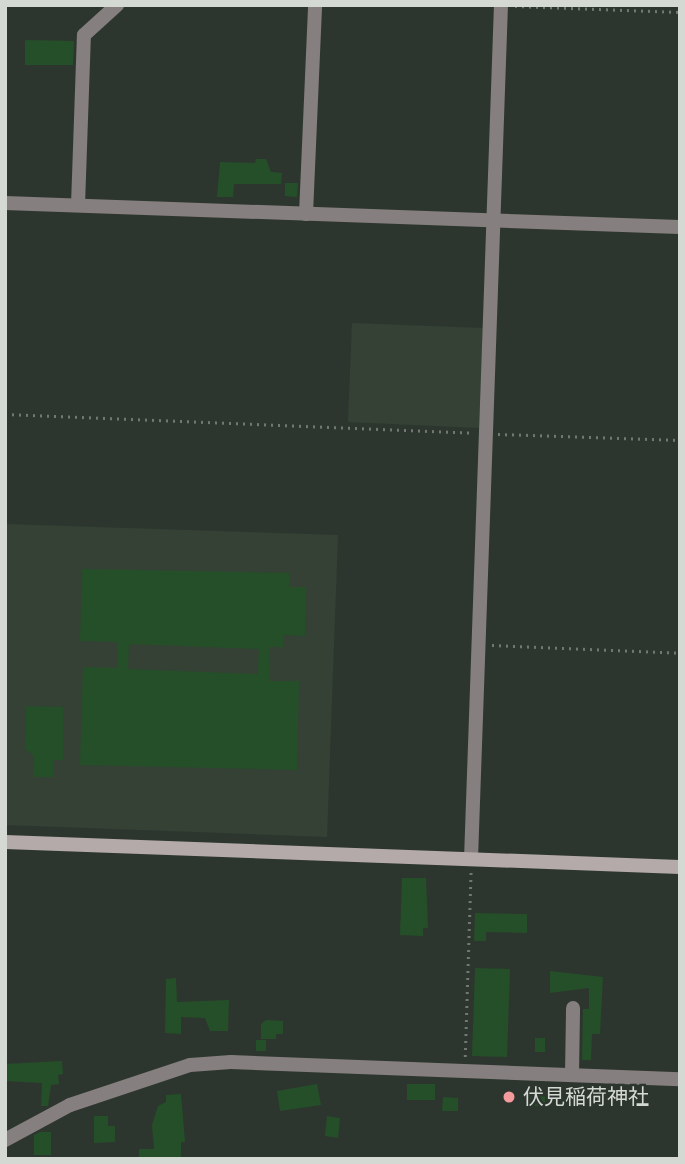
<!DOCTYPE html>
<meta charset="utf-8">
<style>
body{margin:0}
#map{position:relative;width:685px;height:1164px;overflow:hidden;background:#2d362e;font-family:"Source Sans 3","Noto Sans JP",sans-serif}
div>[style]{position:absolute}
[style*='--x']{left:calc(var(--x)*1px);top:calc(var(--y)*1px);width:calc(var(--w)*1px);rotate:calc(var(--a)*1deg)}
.built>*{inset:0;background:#344134}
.building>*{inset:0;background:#254f29}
.path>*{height:2.5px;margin-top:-1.25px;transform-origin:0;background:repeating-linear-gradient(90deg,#707871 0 2px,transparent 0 7px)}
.street>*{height:14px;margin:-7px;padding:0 7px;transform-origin:7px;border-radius:7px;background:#867f7f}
.secondary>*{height:14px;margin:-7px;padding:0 7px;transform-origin:7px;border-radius:7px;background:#b4aaaa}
.dots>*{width:19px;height:19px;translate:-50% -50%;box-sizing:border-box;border:4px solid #2d362e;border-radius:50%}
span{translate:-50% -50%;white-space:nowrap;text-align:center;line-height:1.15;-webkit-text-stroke:5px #2d362e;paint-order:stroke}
.poi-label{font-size:21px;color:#d4d9d4}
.left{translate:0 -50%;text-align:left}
.frame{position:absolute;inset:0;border:7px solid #d4d9d4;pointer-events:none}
</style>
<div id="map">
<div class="built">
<i style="clip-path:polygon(352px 323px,483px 328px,479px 428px,348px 422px)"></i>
<i style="clip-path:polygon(5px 524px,338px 535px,327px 837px,5px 825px)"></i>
</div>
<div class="building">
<i style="clip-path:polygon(25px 40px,74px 41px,73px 65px,25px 65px)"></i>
<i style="clip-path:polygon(256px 159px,266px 159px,271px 172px,282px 173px,281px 184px,234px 184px,233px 197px,217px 197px,220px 162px,255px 163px)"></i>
<i style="clip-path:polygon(285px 183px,298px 183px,297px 197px,285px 196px)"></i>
<i style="clip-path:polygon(evenodd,82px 569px,290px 573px,289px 587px,306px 587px,305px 636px,283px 635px,283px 647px,269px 647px,269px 681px,299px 681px,297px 770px,80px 765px,83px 667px,117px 668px,117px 642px,80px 641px,82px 569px,129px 644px,259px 649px,258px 674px,128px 669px,129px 644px)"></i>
<i style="clip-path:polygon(26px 706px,63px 707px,63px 760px,53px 760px,53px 777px,33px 777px,34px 756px,25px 749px)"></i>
<i style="clip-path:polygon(402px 878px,426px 878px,428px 928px,423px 928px,423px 936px,400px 935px)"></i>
<i style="clip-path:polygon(475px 913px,527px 914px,527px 933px,486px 932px,486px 941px,474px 941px)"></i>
<i style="clip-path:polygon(475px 968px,510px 969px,507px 1057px,472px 1056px)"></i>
<i style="clip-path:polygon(550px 971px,603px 977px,600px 1034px,592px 1034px,591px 1060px,582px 1060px,583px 1009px,589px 1009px,589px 988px,550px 993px)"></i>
<i style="clip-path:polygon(176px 978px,177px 1002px,229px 1000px,228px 1031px,210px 1031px,205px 1018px,181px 1017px,181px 1034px,165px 1033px,166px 979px)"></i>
<i style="clip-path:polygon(266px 1020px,283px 1021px,283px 1034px,276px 1034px,276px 1039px,261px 1039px,261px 1024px)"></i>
<i style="clip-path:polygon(535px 1038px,545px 1038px,545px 1052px,535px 1052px)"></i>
<i style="clip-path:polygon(256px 1040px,266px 1040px,266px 1051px,256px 1051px)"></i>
<i style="clip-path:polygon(62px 1061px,63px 1074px,58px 1075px,59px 1084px,51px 1085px,48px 1106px,41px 1106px,42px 1083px,5px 1081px,5px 1064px)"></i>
<i style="clip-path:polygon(317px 1084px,321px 1105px,280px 1111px,277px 1091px)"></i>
<i style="clip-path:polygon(407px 1084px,435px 1084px,435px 1100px,407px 1100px)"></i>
<i style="clip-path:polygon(181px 1094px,185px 1142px,181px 1142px,181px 1159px,139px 1159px,139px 1149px,154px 1149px,152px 1125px,158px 1106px,166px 1102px,166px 1095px)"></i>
<i style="clip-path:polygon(526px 1094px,545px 1094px,545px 1106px,526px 1106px)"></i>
<i style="clip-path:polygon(443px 1097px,458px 1098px,458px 1111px,442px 1111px)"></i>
<i style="clip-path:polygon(94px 1116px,108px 1116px,108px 1126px,115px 1126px,115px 1142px,94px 1143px)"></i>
<i style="clip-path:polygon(327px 1116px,340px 1118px,338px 1138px,325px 1136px)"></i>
<i style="clip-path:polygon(40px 1132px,51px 1132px,51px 1155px,34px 1155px,34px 1135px)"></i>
</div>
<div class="path">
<i style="--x:515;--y:6;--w:165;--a:2.1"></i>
<i style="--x:5;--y:414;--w:469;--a:2.3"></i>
<i style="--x:498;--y:434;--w:182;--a:1.9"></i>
<i style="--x:492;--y:645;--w:188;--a:2.4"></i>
<i style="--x:465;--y:1057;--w:186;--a:-88.2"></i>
</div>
<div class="street">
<i style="--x:5;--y:203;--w:675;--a:2.04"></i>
<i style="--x:78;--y:205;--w:170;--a:-88"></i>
<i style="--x:84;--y:35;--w:45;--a:-42.3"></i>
<i style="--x:306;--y:214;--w:209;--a:-87.5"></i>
<i style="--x:471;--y:859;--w:855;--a:-87.99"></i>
<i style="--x:572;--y:1075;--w:67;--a:-89.1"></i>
<i style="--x:5;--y:1140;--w:74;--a:-28.3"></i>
<i style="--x:70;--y:1105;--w:126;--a:-18.4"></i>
<i style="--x:190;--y:1065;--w:41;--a:-4.2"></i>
<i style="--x:231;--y:1062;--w:449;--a:2.2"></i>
</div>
<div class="secondary">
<i style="--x:5;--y:842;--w:675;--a:2.12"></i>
</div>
<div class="dots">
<i style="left:509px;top:1097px;background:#f59b9e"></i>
</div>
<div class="poi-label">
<span class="left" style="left:523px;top:1097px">伏見稲荷神社</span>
</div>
<div class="frame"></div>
</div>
